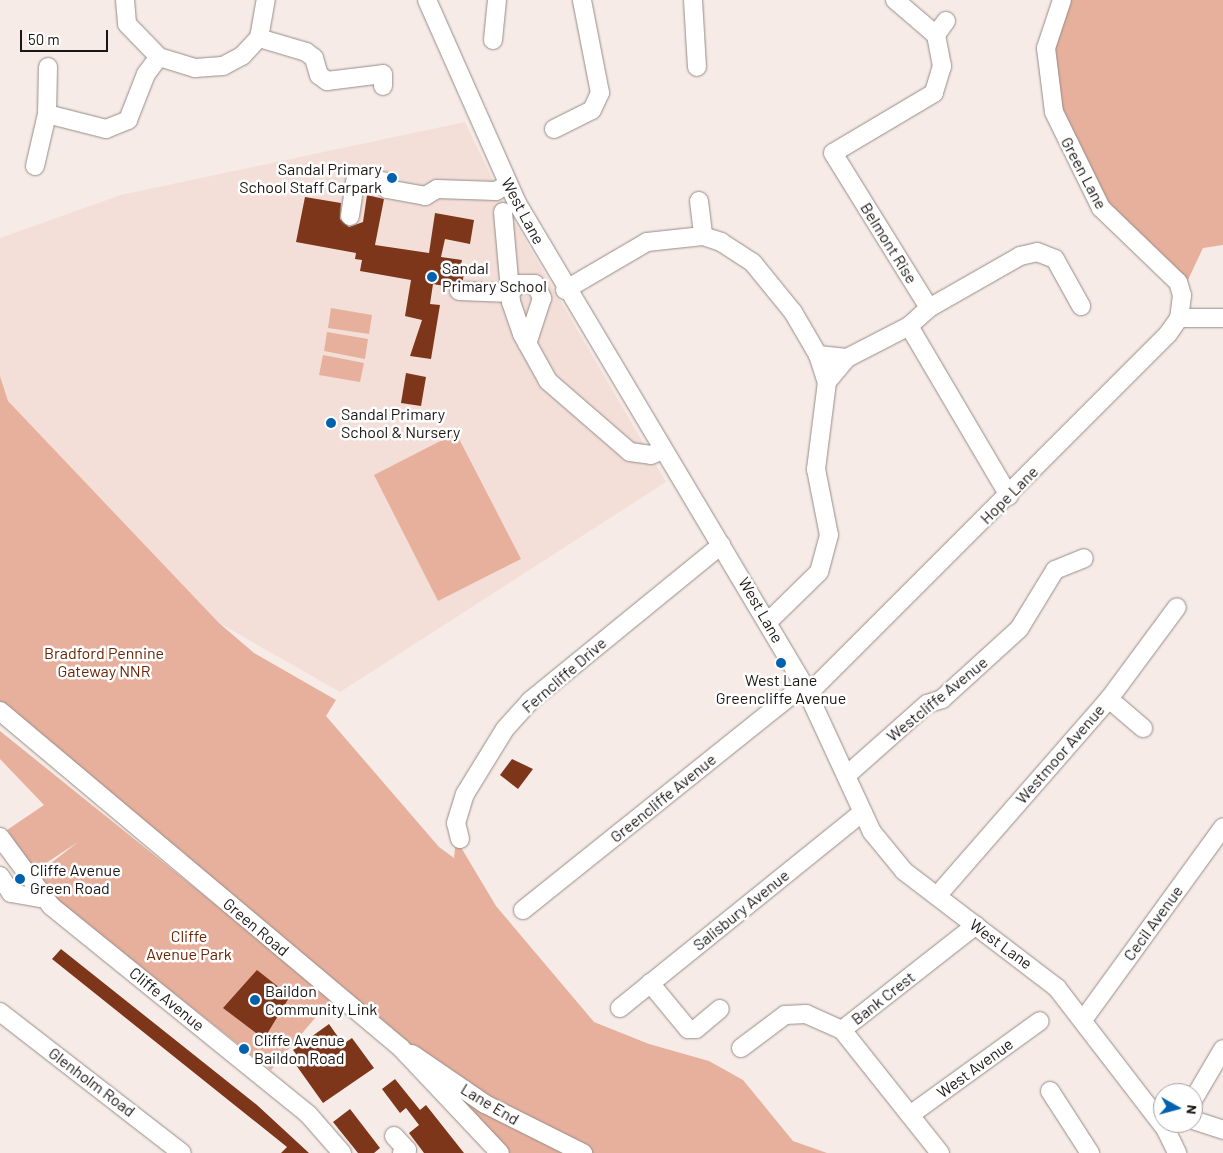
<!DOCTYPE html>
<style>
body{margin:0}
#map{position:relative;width:1223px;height:1153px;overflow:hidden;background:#f6ebe6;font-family:Barlow,sans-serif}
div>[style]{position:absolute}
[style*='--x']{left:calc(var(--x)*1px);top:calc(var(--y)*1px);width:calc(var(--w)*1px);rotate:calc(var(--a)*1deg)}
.built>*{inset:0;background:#f3dfd8}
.green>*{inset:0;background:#e7b09c}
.building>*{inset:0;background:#7d361a}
.roads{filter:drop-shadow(0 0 1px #968c88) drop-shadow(0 0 1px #968c88)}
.minor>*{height:18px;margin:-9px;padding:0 9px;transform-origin:9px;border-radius:9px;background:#fff}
.dots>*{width:14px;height:14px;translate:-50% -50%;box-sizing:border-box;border:2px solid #fff;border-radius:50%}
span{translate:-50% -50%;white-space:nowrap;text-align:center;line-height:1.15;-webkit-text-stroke:5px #fff;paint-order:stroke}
.poi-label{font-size:16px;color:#1b1715}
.right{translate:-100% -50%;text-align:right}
.left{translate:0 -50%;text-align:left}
.street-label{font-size:16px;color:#1b1715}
.park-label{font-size:16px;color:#6c2504}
.north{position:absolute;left:1153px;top:1083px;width:50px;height:50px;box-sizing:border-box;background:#fff;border:1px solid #a4a2a1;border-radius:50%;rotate:97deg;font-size:14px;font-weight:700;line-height:20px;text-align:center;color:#1b1715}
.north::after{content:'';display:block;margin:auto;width:18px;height:22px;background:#0062ae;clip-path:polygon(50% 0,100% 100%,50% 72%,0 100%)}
.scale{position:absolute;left:20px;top:30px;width:88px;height:22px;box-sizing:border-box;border:2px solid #1b1715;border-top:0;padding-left:6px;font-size:15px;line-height:18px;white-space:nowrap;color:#1b1715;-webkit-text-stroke:4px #fff;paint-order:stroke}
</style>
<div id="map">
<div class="built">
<i style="clip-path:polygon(465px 122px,506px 207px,666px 482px,340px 692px,219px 623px,8px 401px,0 376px,0 238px,121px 195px)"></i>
</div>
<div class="green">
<i style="clip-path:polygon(1062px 0,1223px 0,1223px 245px,1203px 248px,1186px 284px,1107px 209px,1063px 123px,1047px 46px)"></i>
<i style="clip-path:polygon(331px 308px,372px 315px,369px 334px,328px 328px)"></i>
<i style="clip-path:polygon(327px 332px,368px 339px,365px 359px,324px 351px)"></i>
<i style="clip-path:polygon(323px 355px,364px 363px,360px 382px,319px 375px)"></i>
<i style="clip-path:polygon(0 376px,8px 401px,219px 623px,254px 653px,336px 700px,326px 716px,439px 847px,454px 858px,456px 839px,496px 906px,594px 1022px,649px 1044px,709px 1061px,743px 1080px,793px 1141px,827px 1153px,509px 1153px,0 709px)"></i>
<i style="clip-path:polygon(456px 433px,521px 559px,438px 601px,374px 475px)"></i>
<i style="clip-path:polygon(0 731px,332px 998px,271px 1070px,63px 906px,37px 874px,78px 842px,34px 871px,7px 830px,44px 805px,0 759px)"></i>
</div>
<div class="building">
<i style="clip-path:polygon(367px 195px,384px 199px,375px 245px,429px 253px,435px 213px,474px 220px,470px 244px,445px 239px,441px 257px,462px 260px,460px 269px,464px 270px,463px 280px,450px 287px,433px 284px,430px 304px,440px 305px,431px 359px,410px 356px,422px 320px,405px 316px,411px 280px,360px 271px,362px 260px,355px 259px,356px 253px,296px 242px,305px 197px,341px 203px,340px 219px,349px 227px,363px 222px)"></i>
<i style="clip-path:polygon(406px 373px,426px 377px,421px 406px,401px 403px)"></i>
<i style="clip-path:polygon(512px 759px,533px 769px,518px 789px,500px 775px)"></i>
<i style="clip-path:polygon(61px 949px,257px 1105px,309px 1153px,281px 1153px,287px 1147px,52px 959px)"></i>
<i style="clip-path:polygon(257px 970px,290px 996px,264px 1039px,223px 1008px)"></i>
<i style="clip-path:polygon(329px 1024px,343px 1044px,352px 1038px,374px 1068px,323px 1103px,291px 1058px,296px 1054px,293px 1050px)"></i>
<i style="clip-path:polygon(395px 1079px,420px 1110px,426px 1105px,464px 1153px,424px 1153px,409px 1133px,419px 1125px,406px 1108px,400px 1113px,382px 1089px)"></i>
<i style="clip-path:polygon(350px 1109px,380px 1148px,374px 1153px,358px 1153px,333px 1122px)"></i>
</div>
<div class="roads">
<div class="minor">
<i style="--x:125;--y:0;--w:24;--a:85"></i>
<i style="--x:127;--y:24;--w:46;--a:45.9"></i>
<i style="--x:159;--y:57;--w:38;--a:17"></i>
<i style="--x:195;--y:68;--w:28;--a:-4"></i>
<i style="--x:223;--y:66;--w:21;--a:-28"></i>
<i style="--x:242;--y:56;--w:25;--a:-47"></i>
<i style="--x:259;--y:38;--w:39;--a:-80"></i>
<i style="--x:427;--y:0;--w:222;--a:66.1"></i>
<i style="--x:517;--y:203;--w:561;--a:59.23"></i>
<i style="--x:804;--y:685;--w:162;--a:65.2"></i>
<i style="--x:872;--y:832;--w:50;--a:50.6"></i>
<i style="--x:904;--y:871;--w:193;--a:37.4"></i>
<i style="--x:1057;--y:988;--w:177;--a:52.4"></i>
<i style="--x:1165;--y:1128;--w:28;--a:64"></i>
<i style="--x:693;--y:0;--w:67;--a:86.6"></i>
<i style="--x:895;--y:0;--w:54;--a:40.5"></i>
<i style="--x:1062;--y:0;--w:51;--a:108.4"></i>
<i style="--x:1046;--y:48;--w:64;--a:82.9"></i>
<i style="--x:1054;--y:112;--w:107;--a:63.9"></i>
<i style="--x:1101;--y:208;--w:107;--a:43.9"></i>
<i style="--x:1178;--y:282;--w:14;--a:73"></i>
<i style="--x:1182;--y:295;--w:23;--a:97"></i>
<i style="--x:946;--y:21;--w:17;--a:126"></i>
<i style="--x:936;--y:35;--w:32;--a:79"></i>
<i style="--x:942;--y:66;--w:28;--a:107"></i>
<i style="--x:934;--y:93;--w:117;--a:149.3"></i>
<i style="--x:833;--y:153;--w:182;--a:58.2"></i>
<i style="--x:929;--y:308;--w:27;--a:138"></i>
<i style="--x:909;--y:326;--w:197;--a:59.5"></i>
<i style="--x:259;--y:38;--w:49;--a:16.6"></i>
<i style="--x:306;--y:52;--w:10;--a:37"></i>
<i style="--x:314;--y:58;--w:18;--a:74"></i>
<i style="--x:319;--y:75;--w:10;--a:37"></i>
<i style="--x:327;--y:81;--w:56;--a:-7.1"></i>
<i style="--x:383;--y:74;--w:12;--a:90"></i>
<i style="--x:493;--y:40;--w:40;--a:-84.3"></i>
<i style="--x:48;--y:67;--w:47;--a:91.2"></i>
<i style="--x:47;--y:114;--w:61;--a:14.3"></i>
<i style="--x:106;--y:129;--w:24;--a:-22"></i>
<i style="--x:128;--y:120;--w:49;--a:-68.6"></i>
<i style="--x:146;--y:74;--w:21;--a:-53"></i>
<i style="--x:554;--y:129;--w:42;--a:-26.6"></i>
<i style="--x:592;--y:110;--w:19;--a:-65"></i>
<i style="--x:600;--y:93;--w:95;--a:-101"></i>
<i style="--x:35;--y:166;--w:53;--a:-77"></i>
<i style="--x:699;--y:201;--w:35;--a:83"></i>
<i style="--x:503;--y:212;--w:90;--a:84.9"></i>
<i style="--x:511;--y:302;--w:34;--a:71"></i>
<i style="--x:522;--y:334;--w:54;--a:61"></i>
<i style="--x:548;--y:381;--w:108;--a:40.9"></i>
<i style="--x:630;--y:452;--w:21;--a:8"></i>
<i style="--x:651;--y:455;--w:13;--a:-23"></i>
<i style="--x:350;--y:216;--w:40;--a:-81.5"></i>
<i style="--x:356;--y:176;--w:33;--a:11"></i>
<i style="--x:388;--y:182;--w:7;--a:98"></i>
<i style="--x:387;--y:189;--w:39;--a:10"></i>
<i style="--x:425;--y:196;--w:14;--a:-30"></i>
<i style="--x:437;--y:189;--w:59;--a:1.9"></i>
<i style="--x:496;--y:191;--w:14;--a:-30"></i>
<i style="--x:565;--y:290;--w:95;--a:-30.3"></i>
<i style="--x:647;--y:242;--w:56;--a:-6.1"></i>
<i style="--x:703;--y:236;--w:19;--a:18"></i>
<i style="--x:721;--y:242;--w:38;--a:33"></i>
<i style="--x:753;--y:263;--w:63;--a:50.8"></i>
<i style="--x:793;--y:312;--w:50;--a:59.8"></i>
<i style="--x:818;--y:355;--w:28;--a:72"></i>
<i style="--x:827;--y:382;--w:88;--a:97.2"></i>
<i style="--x:816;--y:469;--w:67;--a:78.9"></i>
<i style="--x:829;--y:535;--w:38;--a:105"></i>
<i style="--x:819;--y:572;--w:71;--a:135.6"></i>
<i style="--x:459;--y:291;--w:51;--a:2.2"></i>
<i style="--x:510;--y:293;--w:12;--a:-48"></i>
<i style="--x:518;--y:284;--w:17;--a:0"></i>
<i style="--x:535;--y:284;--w:16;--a:63"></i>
<i style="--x:542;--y:298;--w:48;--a:108.1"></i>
<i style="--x:929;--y:308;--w:105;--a:-29.7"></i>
<i style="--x:1020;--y:256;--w:17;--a:-13"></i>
<i style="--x:1037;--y:252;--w:19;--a:21"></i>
<i style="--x:1055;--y:259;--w:54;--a:61"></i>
<i style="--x:818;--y:355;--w:29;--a:6"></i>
<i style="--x:847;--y:358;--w:31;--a:130"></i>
<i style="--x:847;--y:358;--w:70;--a:-27.3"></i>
<i style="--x:808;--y:694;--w:509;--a:-45"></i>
<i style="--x:1168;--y:334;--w:19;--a:-55"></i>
<i style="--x:1179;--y:318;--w:44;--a:0"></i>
<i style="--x:1109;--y:699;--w:45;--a:40.5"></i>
<i style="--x:0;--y:711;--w:524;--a:40.04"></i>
<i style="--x:401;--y:1048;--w:144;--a:46.7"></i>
<i style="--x:847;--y:775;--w:107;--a:-41.6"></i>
<i style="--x:927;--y:704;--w:16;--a:-18"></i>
<i style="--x:942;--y:699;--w:104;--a:-42.3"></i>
<i style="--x:1019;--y:629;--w:69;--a:-58.6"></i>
<i style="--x:1055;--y:570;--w:31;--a:-22"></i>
<i style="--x:0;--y:837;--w:86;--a:53.5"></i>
<i style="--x:51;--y:906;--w:331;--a:39"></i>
<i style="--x:308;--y:1114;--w:52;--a:48.9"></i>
<i style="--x:460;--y:839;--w:16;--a:-104"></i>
<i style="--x:456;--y:823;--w:30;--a:-73"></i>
<i style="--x:465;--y:794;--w:76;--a:-58.4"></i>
<i style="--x:505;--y:729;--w:38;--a:-48"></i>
<i style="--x:530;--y:701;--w:247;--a:-39.2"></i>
<i style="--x:0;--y:876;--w:20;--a:57"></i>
<i style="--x:11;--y:893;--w:36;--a:10"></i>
<i style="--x:937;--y:896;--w:262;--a:-48.9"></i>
<i style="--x:1109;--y:699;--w:114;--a:-53.5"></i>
<i style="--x:523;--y:910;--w:360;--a:-38.7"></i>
<i style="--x:650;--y:983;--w:60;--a:50.4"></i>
<i style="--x:688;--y:1029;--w:8;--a:0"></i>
<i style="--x:696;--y:1029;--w:31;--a:-40"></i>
<i style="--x:620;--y:1008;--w:312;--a:-38.9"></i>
<i style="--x:0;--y:1012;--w:230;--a:37.8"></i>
<i style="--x:1083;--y:1020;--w:238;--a:-54"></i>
<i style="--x:741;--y:1048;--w:55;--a:-36.9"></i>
<i style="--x:785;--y:1015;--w:21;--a:-3"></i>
<i style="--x:806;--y:1014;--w:39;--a:24"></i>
<i style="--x:412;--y:1054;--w:88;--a:34.4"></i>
<i style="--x:485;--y:1104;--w:110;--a:26.6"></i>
<i style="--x:1050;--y:1091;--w:74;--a:57.2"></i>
<i style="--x:1193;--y:1100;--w:59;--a:-59.5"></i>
<i style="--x:910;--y:1115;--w:160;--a:-35.9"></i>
<i style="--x:1193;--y:1120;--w:32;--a:18"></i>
<i style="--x:394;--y:1136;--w:19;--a:47"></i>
<i style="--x:407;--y:1150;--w:6;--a:149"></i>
<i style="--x:940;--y:1153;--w:157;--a:-128.5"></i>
<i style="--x:842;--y:1030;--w:170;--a:-38.1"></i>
</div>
</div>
<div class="dots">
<i style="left:392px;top:178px;background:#0062ae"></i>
<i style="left:432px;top:277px;background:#0062ae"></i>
<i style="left:331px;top:423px;background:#0062ae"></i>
<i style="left:781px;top:663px;background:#0062ae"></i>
<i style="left:20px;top:879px;background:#0062ae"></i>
<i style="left:255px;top:1000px;background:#0062ae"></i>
<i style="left:244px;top:1049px;background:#0062ae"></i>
</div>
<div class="poi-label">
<span class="right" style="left:382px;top:178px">Sandal Primary<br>School Staff Carpark</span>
<span class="left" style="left:442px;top:277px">Sandal<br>Primary School</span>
<span class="left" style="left:341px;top:423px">Sandal Primary<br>School &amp; Nursery</span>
<span style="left:781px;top:689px">West Lane<br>Greencliffe Avenue</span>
<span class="left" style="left:30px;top:879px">Cliffe Avenue<br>Green Road</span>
<span class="left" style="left:265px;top:1000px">Baildon<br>Community Link</span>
<span class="left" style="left:254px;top:1049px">Cliffe Avenue<br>Baildon Road</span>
</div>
<div class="street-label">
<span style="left:1084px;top:173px;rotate:62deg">Green Lane</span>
<span style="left:523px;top:211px;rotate:62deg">West Lane</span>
<span style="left:889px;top:243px;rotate:58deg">Belmont Rise</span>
<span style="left:1009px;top:495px;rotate:-45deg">Hope Lane</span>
<span style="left:761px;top:610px;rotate:60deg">West Lane</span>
<span style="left:564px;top:675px;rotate:-41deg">Ferncliffe Drive</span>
<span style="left:937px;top:699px;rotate:-39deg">Westcliffe Avenue</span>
<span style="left:1060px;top:754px;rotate:-49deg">Westmoor Avenue</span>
<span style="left:663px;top:798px;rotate:-39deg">Greencliffe Avenue</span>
<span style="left:741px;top:910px;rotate:-39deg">Salisbury Avenue</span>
<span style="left:1153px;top:923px;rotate:-54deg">Cecil Avenue</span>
<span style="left:256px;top:927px;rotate:40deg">Green Road</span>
<span style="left:1001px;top:944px;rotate:36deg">West Lane</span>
<span style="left:883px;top:998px;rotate:-38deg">Bank Crest</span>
<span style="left:167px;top:999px;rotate:39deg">Cliffe Avenue</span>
<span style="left:975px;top:1068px;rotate:-36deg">West Avenue</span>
<span style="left:92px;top:1082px;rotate:37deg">Glenholm Road</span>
<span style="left:490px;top:1104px;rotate:31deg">Lane End</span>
</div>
<div class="park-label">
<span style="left:104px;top:662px">Bradford Pennine<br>Gateway NNR</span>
<span style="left:189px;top:945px">Cliffe<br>Avenue Park</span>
</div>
<div class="north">N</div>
<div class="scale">50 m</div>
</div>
